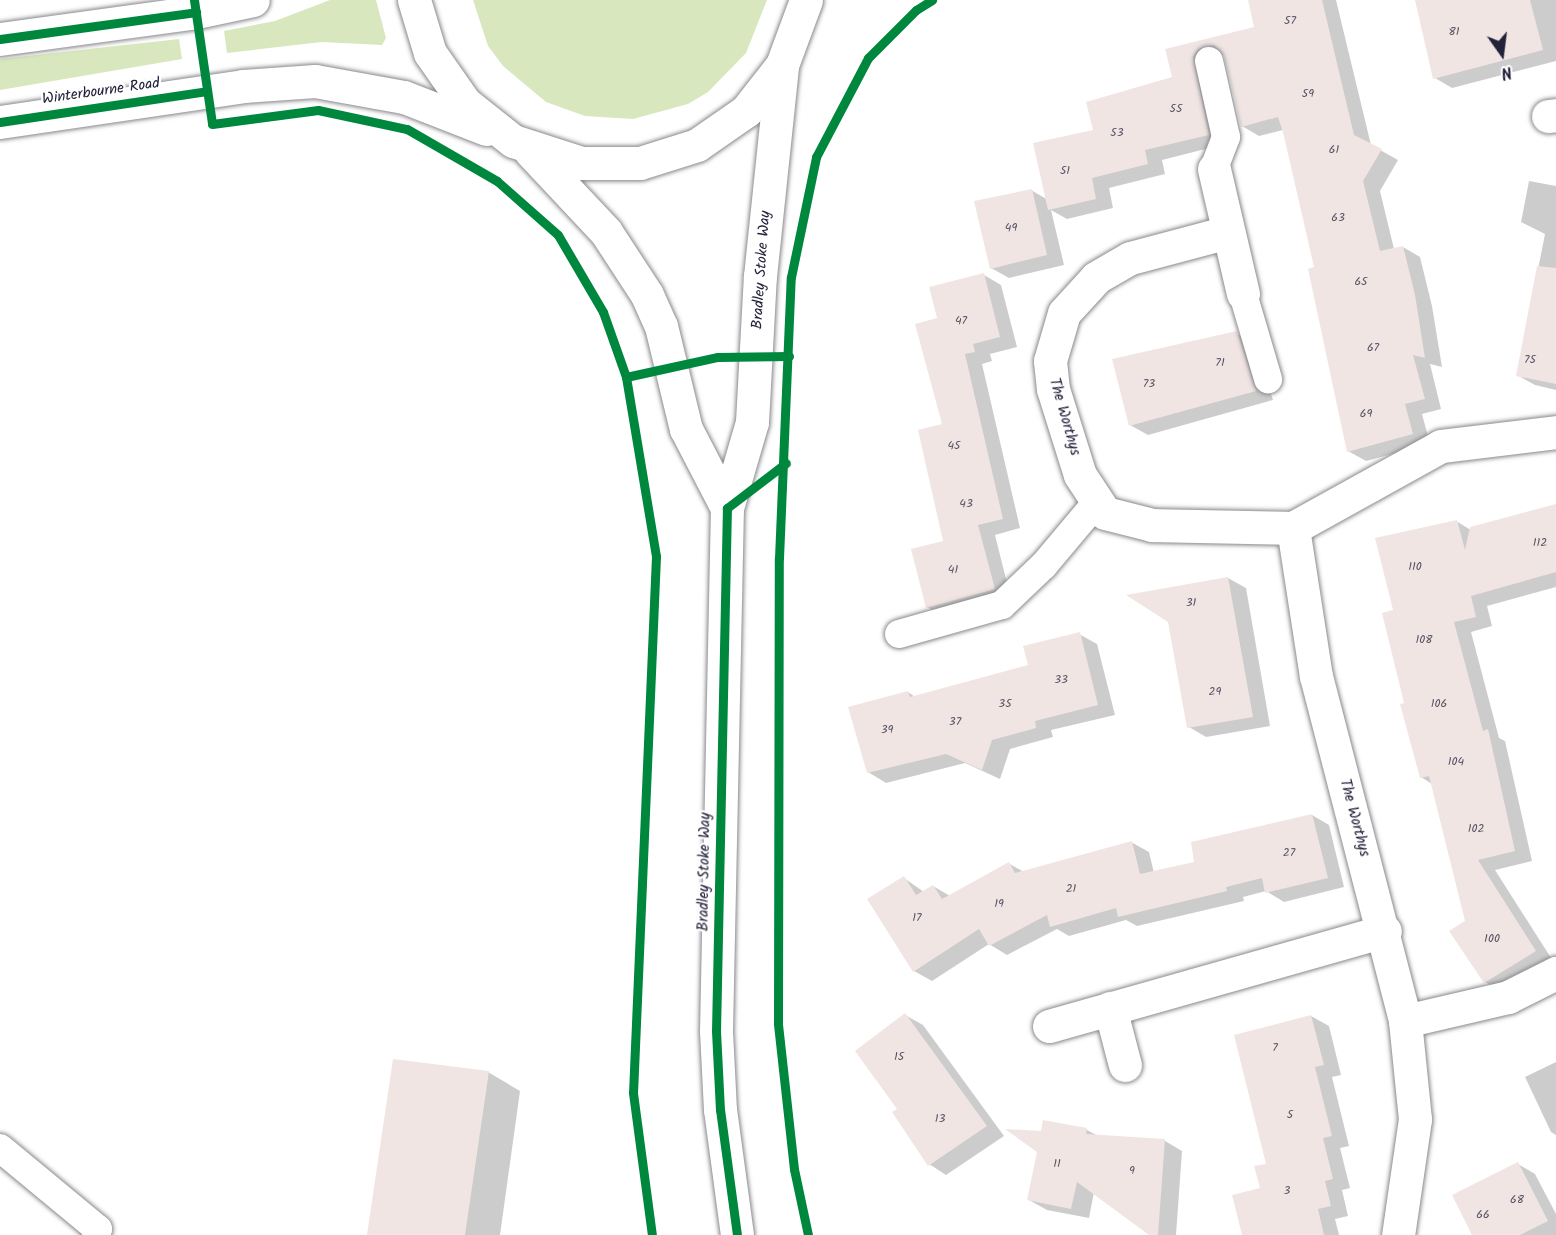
<!DOCTYPE html>
<style>
body{margin:0}
#map{position:relative;width:1556px;height:1235px;overflow:hidden;background:#fff;font-family:Kalam,sans-serif}
div>[style]{position:absolute}
[style*='--x']{left:calc(var(--x)*1px);top:calc(var(--y)*1px);width:calc(var(--w)*1px);rotate:calc(var(--a)*1deg)}
.green>*{inset:0;background:#d9e7be}
.shadow>*{inset:0;background:#0003}
.building>*{inset:0;background:#f0e5e2}
.roads{filter:drop-shadow(0 0 2px #8a8a8f) drop-shadow(0 0 2px #8a8a8f)}
.lane>*{height:28px;margin:-14px;padding:0 14px;transform-origin:14px;border-radius:14px;background:#fff}
.street>*{height:33px;margin:-16.5px;padding:0 16.5px;transform-origin:16.5px;border-radius:16.5px;background:#fff}
.secondary>*{height:33px;margin:-16.5px;padding:0 16.5px;transform-origin:16.5px;border-radius:16.5px;background:#fff}
.cycleway>*{height:9px;margin:-4.5px;padding:0 4.5px;transform-origin:4.5px;border-radius:4.5px;background:#00873e}
span{translate:-50% -50%;white-space:nowrap;text-align:center;line-height:1.15;-webkit-text-stroke:4.5px #fff;paint-order:stroke}
.number-label{font-size:12px;color:#565365}
.number-label span{-webkit-text-stroke-width:0}
.street-label{font-size:15px;color:#22223b}
.north{position:absolute;left:1472px;top:24px;width:60px;height:60px;-webkit-text-stroke:4px #fff;paint-order:stroke;rotate:166deg;font-size:16px;font-weight:700;line-height:24px;text-align:center;color:#22223b}
.north::after{content:'';display:block;margin:auto;width:21px;height:27px;background:#22223b;clip-path:polygon(50% 0,100% 100%,50% 72%,0 100%)}
</style>
<div id="map">
<div class="green">
<i style="clip-path:polygon(330px 0,376px 0,386px 38px,382px 45px,322px 42px,227px 53px,224px 31px,275px 21px)"></i>
<i style="clip-path:polygon(473px 0,767px 0,746px 53px,708px 92px,688px 104px,633px 119px,585px 116px,546px 102px,503px 66px,488px 46px)"></i>
<i style="clip-path:polygon(179px 39px,182px 59px,0 90px,0 59px)"></i>
</div>
<div class="shadow">
<i style="clip-path:polygon(1259px 0,1336px 0,1371px 145px,1398px 160px,1380px 191px,1394px 249px,1403px 247px,1420px 257px,1432px 306px,1442px 367px,1430px 364px,1441px 409px,1422px 414px,1430px 444px,1366px 461px,1348px 451px,1316px 268px,1283px 130px,1259px 136px,1242px 126px,1224px 54px,1215px 59px,1225px 144px,1162px 160px,1165px 174px,1109px 188px,1113px 208px,1067px 219px,1051px 210px,1064px 265px,1009px 278px,991px 268px,1031px 190px,1048px 200px,1095px 131px,1174px 78px,1167px 50px,1256px 28px)"></i>
<i style="clip-path:polygon(1417px 0,1556px 0,1556px 61px,1452px 88px,1435px 78px)"></i>
<i style="clip-path:polygon(1529px 181px,1556px 186px,1556px 390px,1535px 385px,1517px 375px,1545px 234px,1521px 222px)"></i>
<i style="clip-path:polygon(984px 275px,1001px 285px,1017px 347px,990px 354px,992px 361px,982px 364px,1020px 528px,995px 535px,1011px 599px,945px 617px,927px 607px,945px 542px,939px 319px)"></i>
<i style="clip-path:polygon(1236px 333px,1254px 343px,1273px 400px,1148px 435px,1130px 425px,1113px 360px)"></i>
<i style="clip-path:polygon(1556px 506px,1556px 587px,1487px 606px,1492px 626px,1471px 632px,1499px 738px,1505px 741px,1532px 861px,1495px 870px,1553px 961px,1503px 992px,1485px 982px,1432px 784px,1421px 777px,1406px 704px,1395px 612px,1456px 521px,1469px 529px)"></i>
<i style="clip-path:polygon(1228px 578px,1246px 588px,1270px 726px,1206px 737px,1189px 727px,1170px 622px)"></i>
<i style="clip-path:polygon(1079px 634px,1097px 644px,1115px 715px,1051px 730px,1053px 737px,1010px 749px,1000px 779px,965px 763px,886px 783px,868px 772px,908px 692px,915px 697px,1029px 666px)"></i>
<i style="clip-path:polygon(1312px 815px,1329px 825px,1344px 887px,1284px 902px,1266px 891px,1243px 897px,1244px 901px,1137px 926px,1126px 920px,1069px 936px,1057px 929px,1007px 955px,989px 944px,932px 981px,914px 971px,904px 878px,924px 892px,933px 886px,950px 896px,1008px 863px,1024px 872px,1131px 842px,1149px 852px,1154px 873px,1196px 864px)"></i>
<i style="clip-path:polygon(905px 1015px,923px 1025px,1004px 1136px,946px 1175px,929px 1164px,899px 1109px)"></i>
<i style="clip-path:polygon(1311px 1016px,1329px 1026px,1341px 1075px,1332px 1077px,1349px 1146px,1340px 1148px,1350px 1188px,1342px 1190px,1348px 1216px,1335px 1219px,1339px 1235px,1252px 1235px,1267px 1165px)"></i>
<i style="clip-path:polygon(1556px 1062px,1556px 1135px,1551px 1132px,1525px 1077px)"></i>
<i style="clip-path:polygon(488px 1072px,520px 1091px,500px 1235px,369px 1235px)"></i>
<i style="clip-path:polygon(1087px 1130px,1098px 1136px,1165px 1141px,1182px 1151px,1176px 1235px,1152px 1235px,1094px 1192px,1089px 1218px,1047px 1210px,1029px 1200px,1042px 1133px)"></i>
<i style="clip-path:polygon(1518px 1164px,1535px 1174px,1556px 1214px,1556px 1235px,1474px 1235px)"></i>
</div>
<div class="building">
<i style="clip-path:polygon(1248px 0,1322px 0,1354px 135px,1382px 149px,1363px 181px,1380px 251px,1403px 246px,1415px 295px,1425px 358px,1413px 355px,1425px 399px,1405px 404px,1413px 434px,1347px 452px,1308px 269px,1314px 267px,1283px 132px,1278px 117px,1241px 127px,1225px 57px,1214px 45px,1198px 49px,1193px 57px,1209px 135px,1145px 150px,1148px 164px,1092px 178px,1096px 199px,1048px 210px,1033px 143px,1093px 130px,1086px 102px,1172px 77px,1165px 49px,1254px 27px)"></i>
<i style="clip-path:polygon(1415px 0,1530px 0,1543px 50px,1433px 79px)"></i>
<i style="clip-path:polygon(1032px 189px,1047px 255px,990px 269px,974px 201px)"></i>
<i style="clip-path:polygon(1537px 266px,1556px 268px,1556px 384px,1516px 376px)"></i>
<i style="clip-path:polygon(984px 273px,1000px 337px,973px 344px,975px 352px,965px 354px,1003px 519px,978px 525px,995px 589px,926px 608px,911px 549px,943px 541px,918px 430px,942px 424px,915px 324px,937px 318px,929px 287px)"></i>
<i style="clip-path:polygon(1237px 331px,1256px 391px,1129px 426px,1112px 359px)"></i>
<i style="clip-path:polygon(1556px 504px,1556px 572px,1471px 596px,1476px 617px,1454px 622px,1483px 731px,1488px 729px,1515px 851px,1478px 860px,1536px 951px,1484px 983px,1449px 931px,1465px 921px,1429px 776px,1420px 778px,1400px 704px,1404px 703px,1382px 613px,1393px 610px,1375px 538px,1457px 520px,1465px 550px,1470px 527px)"></i>
<i style="clip-path:polygon(1228px 577px,1253px 717px,1187px 728px,1168px 622px,1126px 595px)"></i>
<i style="clip-path:polygon(1080px 632px,1098px 705px,1035px 721px,1036px 728px,992px 740px,982px 770px,946px 754px,867px 773px,848px 707px,908px 691px,910px 697px,1028px 665px,1023px 646px)"></i>
<i style="clip-path:polygon(1312px 814px,1328px 878px,1265px 893px,1262px 878px,1226px 887px,1227px 891px,1118px 917px,1116px 908px,1050px 927px,1047px 915px,989px 946px,979px 929px,913px 972px,867px 899px,904px 876px,916px 895px,933px 885px,942px 899px,1009px 862px,1015px 873px,1132px 841px,1140px 874px,1194px 862px,1191px 842px)"></i>
<i style="clip-path:polygon(905px 1013px,987px 1126px,928px 1166px,892px 1112px,897px 1109px,855px 1051px)"></i>
<i style="clip-path:polygon(1311px 1015px,1324px 1065px,1315px 1067px,1332px 1136px,1323px 1138px,1333px 1179px,1325px 1181px,1331px 1206px,1318px 1209px,1324px 1235px,1242px 1235px,1232px 1195px,1260px 1188px,1254px 1166px,1266px 1164px,1234px 1035px)"></i>
<i style="clip-path:polygon(393px 1059px,489px 1071px,465px 1235px,367px 1235px)"></i>
<i style="clip-path:polygon(1043px 1120px,1087px 1128px,1086px 1134px,1165px 1139px,1158px 1235px,1149px 1235px,1077px 1182px,1071px 1209px,1027px 1200px,1037px 1152px,1005px 1129px,1041px 1131px)"></i>
<i style="clip-path:polygon(1518px 1162px,1548px 1221px,1520px 1235px,1472px 1235px,1452px 1195px)"></i>
</div>
<div class="roads">
<div class="lane">
<i style="--x:1209;--y:61;--w:78;--a:77.4"></i>
<i style="--x:1226;--y:137;--w:34;--a:111"></i>
<i style="--x:1243;--y:294;--w:89;--a:73.6"></i>
<i style="--x:899;--y:634;--w:107;--a:-15.7"></i>
<i style="--x:1002;--y:605;--w:58;--a:-43.6"></i>
<i style="--x:1044;--y:565;--w:82;--a:-49.9"></i>
<i style="--x:0;--y:1148;--w:127;--a:39.6"></i>
<i style="--x:98;--y:1229;--w:6;--a:108"></i>
</div>
<div class="street">
<i style="--x:1548;--y:116;--w:8;--a:-7"></i>
<i style="--x:1214;--y:169;--w:128;--a:76.9"></i>
<i style="--x:1228;--y:232;--w:101;--a:165.1"></i>
<i style="--x:1130;--y:258;--w:39;--a:150"></i>
<i style="--x:1096;--y:278;--w:47;--a:132.4"></i>
<i style="--x:1064;--y:313;--w:50;--a:106.3"></i>
<i style="--x:1050;--y:361;--w:28;--a:84"></i>
<i style="--x:1053;--y:389;--w:90;--a:72.6"></i>
<i style="--x:1080;--y:475;--w:45;--a:56.7"></i>
<i style="--x:1105;--y:513;--w:49;--a:14.3"></i>
<i style="--x:1152;--y:525;--w:141;--a:1.2"></i>
<i style="--x:1293;--y:528;--w:169;--a:-29"></i>
<i style="--x:1441;--y:446;--w:116;--a:-6.9"></i>
<i style="--x:1293;--y:528;--w:150;--a:81.2"></i>
<i style="--x:1316;--y:676;--w:356;--a:75.5"></i>
<i style="--x:1405;--y:1021;--w:99;--a:84.2"></i>
<i style="--x:1415;--y:1119;--w:117;--a:98.3"></i>
<i style="--x:1110;--y:1008;--w:59;--a:75.3"></i>
<i style="--x:1405;--y:1021;--w:106;--a:-13.1"></i>
<i style="--x:1508;--y:997;--w:54;--a:-26.6"></i>
<i style="--x:1049;--y:1026;--w:349;--a:-15.8"></i>
</div>
<div class="secondary">
<i style="--x:414;--y:0;--w:55;--a:73.2"></i>
<i style="--x:430;--y:53;--w:61;--a:55"></i>
<i style="--x:465;--y:103;--w:61;--a:38.4"></i>
<i style="--x:513;--y:141;--w:71;--a:17.9"></i>
<i style="--x:581;--y:163;--w:59;--a:0"></i>
<i style="--x:640;--y:163;--w:60;--a:-17.5"></i>
<i style="--x:697;--y:145;--w:60;--a:-34.8"></i>
<i style="--x:746;--y:111;--w:58;--a:-52"></i>
<i style="--x:782;--y:65;--w:69;--a:-69.7"></i>
<i style="--x:0;--y:39;--w:198;--a:-7.8"></i>
<i style="--x:196;--y:12;--w:58;--a:-11.9"></i>
<i style="--x:0;--y:122;--w:246;--a:-8.4"></i>
<i style="--x:243;--y:86;--w:72;--a:-4"></i>
<i style="--x:315;--y:81;--w:90;--a:10.2"></i>
<i style="--x:404;--y:97;--w:88;--a:21.3"></i>
<i style="--x:530;--y:151;--w:111;--a:46.8"></i>
<i style="--x:606;--y:232;--w:75;--a:56.9"></i>
<i style="--x:647;--y:295;--w:34;--a:66"></i>
<i style="--x:661;--y:326;--w:106;--a:76.4"></i>
<i style="--x:686;--y:429;--w:89;--a:62.6"></i>
<i style="--x:737;--y:1235;--w:126;--a:-97.7"></i>
<i style="--x:720;--y:1110;--w:79;--a:-92.9"></i>
<i style="--x:716;--y:1031;--w:523;--a:-88.8"></i>
<i style="--x:727;--y:508;--w:90;--a:-73.8"></i>
<i style="--x:752;--y:422;--w:146;--a:-86.9"></i>
<i style="--x:760;--y:276;--w:212;--a:-84"></i>
</div>
</div>
<div class="cycleway">
<i style="--x:194;--y:0;--w:125;--a:81.7"></i>
<i style="--x:212;--y:124;--w:107;--a:-7.5"></i>
<i style="--x:318;--y:110;--w:91;--a:12.1"></i>
<i style="--x:407;--y:129;--w:104;--a:30"></i>
<i style="--x:497;--y:181;--w:81;--a:41.5"></i>
<i style="--x:558;--y:235;--w:89;--a:59.7"></i>
<i style="--x:603;--y:312;--w:69;--a:70.5"></i>
<i style="--x:626;--y:377;--w:181;--a:80.5"></i>
<i style="--x:656;--y:556;--w:537;--a:92.45"></i>
<i style="--x:633;--y:1093;--w:143;--a:82.4"></i>
<i style="--x:0;--y:39;--w:198;--a:-7.8"></i>
<i style="--x:0;--y:122;--w:209;--a:-8.5"></i>
<i style="--x:626;--y:377;--w:94;--a:-12.3"></i>
<i style="--x:718;--y:357;--w:71;--a:-0.8"></i>
<i style="--x:737;--y:1235;--w:126;--a:-97.7"></i>
<i style="--x:720;--y:1110;--w:79;--a:-92.9"></i>
<i style="--x:716;--y:1031;--w:523;--a:-88.8"></i>
<i style="--x:727;--y:508;--w:74;--a:-37.3"></i>
<i style="--x:808;--y:1235;--w:67;--a:-102"></i>
<i style="--x:794;--y:1169;--w:147;--a:-96.3"></i>
<i style="--x:778;--y:1023;--w:465;--a:-89.9"></i>
<i style="--x:779;--y:558;--w:281;--a:-87.6"></i>
<i style="--x:791;--y:277;--w:123;--a:-78.2"></i>
<i style="--x:816;--y:157;--w:112;--a:-62.3"></i>
<i style="--x:868;--y:58;--w:68;--a:-45"></i>
<i style="--x:916;--y:10;--w:19;--a:-32"></i>
</div>
<div class="number-label">
<span style="left:1290px;top:21px">57</span>
<span style="left:1454px;top:32px">81</span>
<span style="left:1308px;top:94px">59</span>
<span style="left:1176px;top:109px">55</span>
<span style="left:1117px;top:133px">53</span>
<span style="left:1334px;top:150px">61</span>
<span style="left:1065px;top:171px">51</span>
<span style="left:1338px;top:218px">63</span>
<span style="left:1011px;top:228px">49</span>
<span style="left:1361px;top:282px">65</span>
<span style="left:961px;top:321px">47</span>
<span style="left:1373px;top:348px">67</span>
<span style="left:1530px;top:360px">75</span>
<span style="left:1220px;top:363px">71</span>
<span style="left:1149px;top:384px">73</span>
<span style="left:1366px;top:414px">69</span>
<span style="left:954px;top:446px">45</span>
<span style="left:966px;top:504px">43</span>
<span style="left:1540px;top:543px">112</span>
<span style="left:1415px;top:567px">110</span>
<span style="left:953px;top:570px">41</span>
<span style="left:1191px;top:603px">31</span>
<span style="left:1424px;top:640px">108</span>
<span style="left:1061px;top:680px">33</span>
<span style="left:1215px;top:692px">29</span>
<span style="left:1005px;top:704px">35</span>
<span style="left:1439px;top:704px">106</span>
<span style="left:955px;top:722px">37</span>
<span style="left:887px;top:730px">39</span>
<span style="left:1456px;top:762px">104</span>
<span style="left:1476px;top:829px">102</span>
<span style="left:1289px;top:853px">27</span>
<span style="left:1071px;top:889px">21</span>
<span style="left:999px;top:904px">19</span>
<span style="left:917px;top:918px">17</span>
<span style="left:1492px;top:939px">100</span>
<span style="left:1275px;top:1048px">7</span>
<span style="left:899px;top:1057px">15</span>
<span style="left:1290px;top:1115px">5</span>
<span style="left:940px;top:1119px">13</span>
<span style="left:1057px;top:1164px">11</span>
<span style="left:1132px;top:1171px">9</span>
<span style="left:1287px;top:1191px">3</span>
<span style="left:1517px;top:1200px">68</span>
<span style="left:1483px;top:1215px">66</span>
</div>
<div class="street-label">
<span style="left:101px;top:92px;rotate:-8deg">Winterbourne Road</span>
<span style="left:762px;top:270px;rotate:-86deg">Bradley Stoke Way</span>
<span style="left:1064px;top:417px;rotate:74deg">The Worthys</span>
<span style="left:1354px;top:818px;rotate:75deg">The Worthys</span>
<span style="left:705px;top:872px;rotate:-89deg">Bradley Stoke Way</span>
</div>
<div class="north">N</div>
</div>
